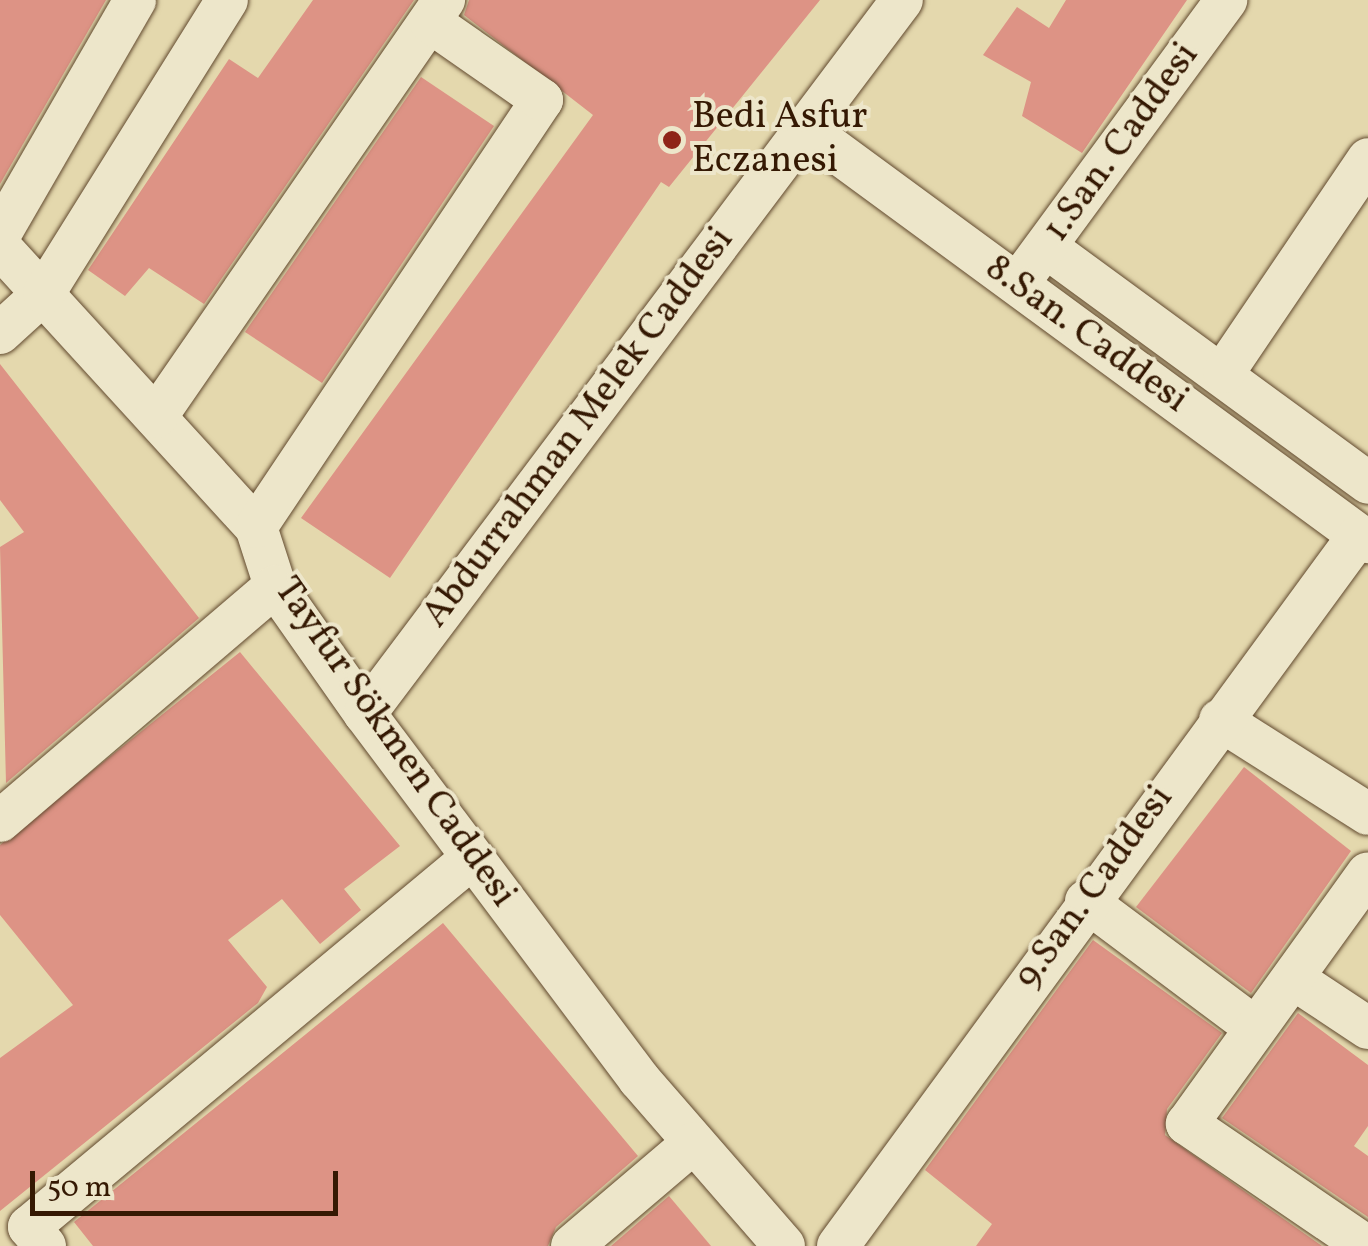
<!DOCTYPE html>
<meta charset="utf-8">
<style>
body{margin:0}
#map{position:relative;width:1368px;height:1246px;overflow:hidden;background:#e4d8ad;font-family:Vollkorn,serif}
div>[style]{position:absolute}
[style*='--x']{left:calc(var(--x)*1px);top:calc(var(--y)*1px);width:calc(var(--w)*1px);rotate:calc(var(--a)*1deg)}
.building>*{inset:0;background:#dd9385}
.roads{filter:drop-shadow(0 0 2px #61492e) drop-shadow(0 0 2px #61492e)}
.minor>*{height:42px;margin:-21px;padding:0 21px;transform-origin:21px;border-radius:21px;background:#ede6ca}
.dots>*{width:28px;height:28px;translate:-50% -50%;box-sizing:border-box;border:5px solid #ede6ca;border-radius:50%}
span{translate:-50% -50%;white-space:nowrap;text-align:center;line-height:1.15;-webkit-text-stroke:8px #ede6ca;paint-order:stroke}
.poi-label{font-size:38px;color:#351903}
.left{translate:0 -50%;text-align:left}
.street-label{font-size:38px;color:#351903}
.scale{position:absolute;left:30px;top:1171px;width:308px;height:45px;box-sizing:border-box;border:5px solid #351903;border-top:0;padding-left:12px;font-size:30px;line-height:35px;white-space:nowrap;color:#351903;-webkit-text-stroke:8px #ede6ca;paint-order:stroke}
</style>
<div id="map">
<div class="building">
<i style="clip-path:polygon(0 0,106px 0,0 184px)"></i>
<i style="clip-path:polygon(313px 0,414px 0,204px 304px,149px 268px,125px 296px,88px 270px,229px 59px,258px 78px)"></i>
<i style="clip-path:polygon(469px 0,820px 0,669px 187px,661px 182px,390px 578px,301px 518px,593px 115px,464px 15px)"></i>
<i style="clip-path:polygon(1066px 0,1187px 0,1082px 153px,1022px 116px,1031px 82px,983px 55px,1017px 7px,1049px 28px)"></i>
<i style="clip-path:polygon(421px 77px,494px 126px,322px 383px,245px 332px)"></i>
<i style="clip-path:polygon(0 364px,199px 618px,6px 783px,0 547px,24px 532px,0 500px)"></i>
<i style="clip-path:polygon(240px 652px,400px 846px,344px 889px,361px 910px,320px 944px,282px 899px,228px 940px,267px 987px,258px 1003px,0 1211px,0 1058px,73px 1005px,0 915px,0 845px)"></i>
<i style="clip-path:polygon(1244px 767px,1351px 851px,1251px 993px,1136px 907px)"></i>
<i style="clip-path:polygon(443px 923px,638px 1156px,556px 1227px,548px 1246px,93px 1246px,74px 1222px)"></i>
<i style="clip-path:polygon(1093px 940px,1222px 1033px,1167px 1109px,1165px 1135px,1322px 1246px,976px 1246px,992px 1224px,925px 1170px)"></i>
<i style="clip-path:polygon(1298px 1013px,1368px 1065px,1368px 1126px,1354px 1146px,1368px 1156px,1368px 1217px,1222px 1118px)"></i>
<i style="clip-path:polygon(669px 1196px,711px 1246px,611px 1246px)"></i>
</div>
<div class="roads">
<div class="minor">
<i style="--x:804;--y:128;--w:700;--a:36.28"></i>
<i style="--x:0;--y:234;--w:270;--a:-60"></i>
<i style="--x:0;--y:247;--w:379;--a:47.6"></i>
<i style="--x:256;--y:527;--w:62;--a:72.1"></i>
<i style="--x:275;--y:586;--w:156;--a:54.9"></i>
<i style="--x:365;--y:714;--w:456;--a:53.1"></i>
<i style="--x:639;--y:1079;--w:221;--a:49"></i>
<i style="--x:1046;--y:247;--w:399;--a:36.2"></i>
<i style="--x:1028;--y:270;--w:335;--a:-53.7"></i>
<i style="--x:0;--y:333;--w:59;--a:-42.3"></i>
<i style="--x:44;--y:293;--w:345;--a:-58"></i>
<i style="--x:1224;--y:372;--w:257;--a:-55.9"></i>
<i style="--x:156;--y:417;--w:507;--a:-55.37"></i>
<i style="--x:256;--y:527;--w:514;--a:-56.19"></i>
<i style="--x:542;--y:100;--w:136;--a:-145.1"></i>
<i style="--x:365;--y:714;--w:893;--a:-53.05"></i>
<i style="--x:1220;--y:720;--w:175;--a:32.4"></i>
<i style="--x:0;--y:821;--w:362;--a:-40.5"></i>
<i style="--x:1086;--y:901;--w:212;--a:36.8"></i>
<i style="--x:1297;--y:981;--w:85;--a:33.5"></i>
<i style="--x:45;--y:1246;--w:25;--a:-130"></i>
<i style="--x:29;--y:1227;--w:577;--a:-39.79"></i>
<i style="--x:572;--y:1246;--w:159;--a:-40.4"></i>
<i style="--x:838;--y:1246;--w:881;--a:-53.77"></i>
<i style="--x:1366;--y:1246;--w:217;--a:-145.7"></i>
<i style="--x:1187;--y:1124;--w:309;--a:-54.2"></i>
</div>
</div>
<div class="dots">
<i style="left:672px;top:140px;background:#8f2418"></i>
</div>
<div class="poi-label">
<span class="left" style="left:692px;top:140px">Bedi Asfur<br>Eczanesi</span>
</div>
<div class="street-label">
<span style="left:1122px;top:143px;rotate:-54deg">1.San. Caddesi</span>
<span style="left:1086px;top:335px;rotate:36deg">8.San. Caddesi</span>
<span style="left:579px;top:428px;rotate:-53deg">Abdurrahman Melek Caddesi</span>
<span style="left:394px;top:743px;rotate:55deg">Tayfur Sökmen Caddesi</span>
<span style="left:1095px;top:888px;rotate:-54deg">9.San. Caddesi</span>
</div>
<div class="scale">50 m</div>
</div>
